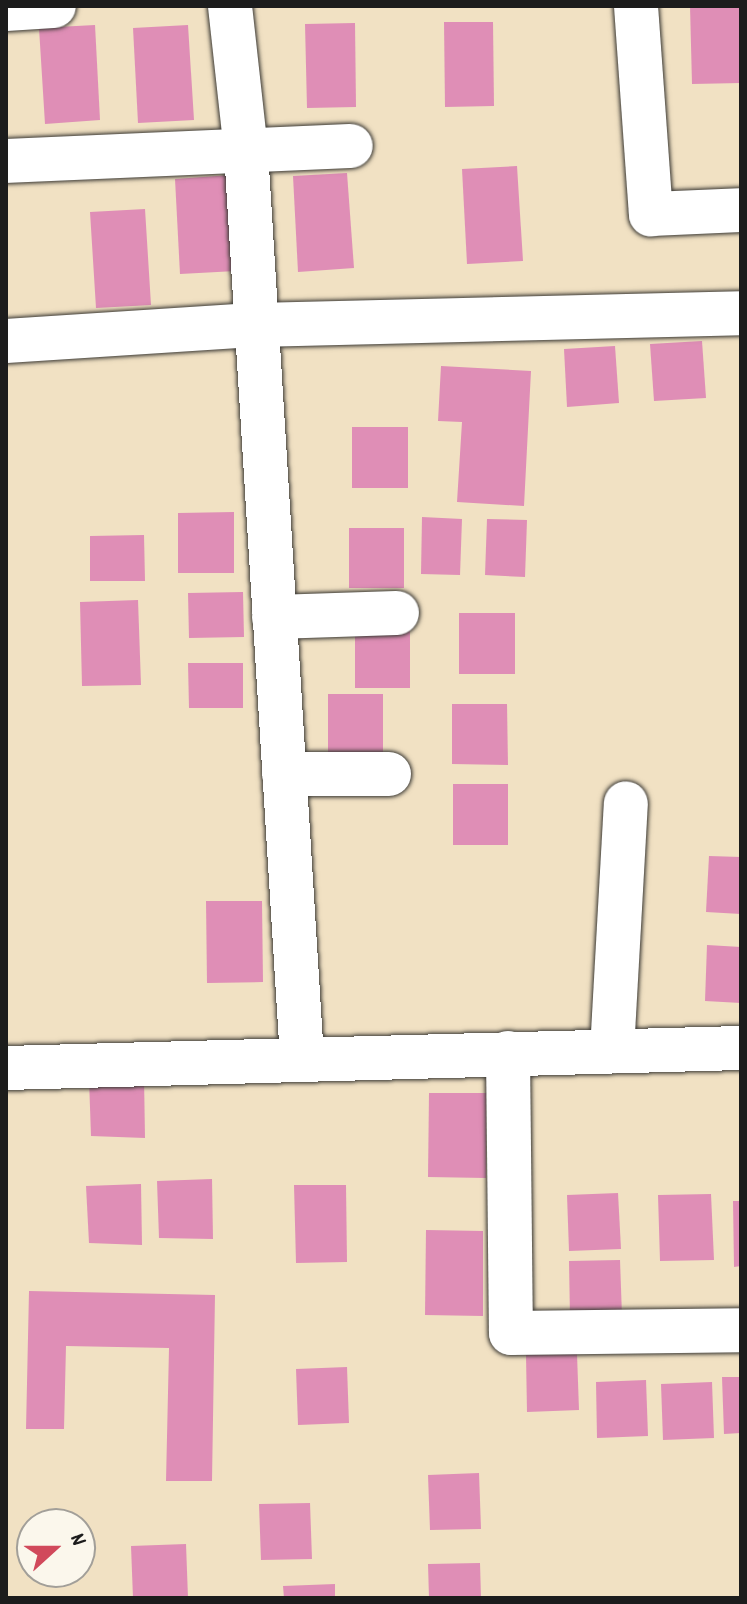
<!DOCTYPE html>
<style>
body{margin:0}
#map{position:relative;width:747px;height:1604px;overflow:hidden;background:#f1e1c3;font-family:Dekko,sans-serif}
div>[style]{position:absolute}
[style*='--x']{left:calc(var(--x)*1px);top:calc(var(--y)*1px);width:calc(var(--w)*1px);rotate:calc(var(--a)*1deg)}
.building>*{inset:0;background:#df8eb6}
.roads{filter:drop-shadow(0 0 2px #3c3a35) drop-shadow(0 0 2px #3c3a35)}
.minor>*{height:44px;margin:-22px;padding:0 22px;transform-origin:22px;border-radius:22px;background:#fff}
span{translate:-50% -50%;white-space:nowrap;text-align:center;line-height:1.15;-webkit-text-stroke:8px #fbf7ec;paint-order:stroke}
.frame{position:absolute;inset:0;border:8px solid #1c1c1c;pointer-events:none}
.north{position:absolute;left:16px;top:1508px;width:80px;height:80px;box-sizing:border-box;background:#fbf7ec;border:2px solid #a29f99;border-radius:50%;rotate:69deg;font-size:22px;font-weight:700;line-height:32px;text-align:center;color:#1c1c1c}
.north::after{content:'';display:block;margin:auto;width:28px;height:36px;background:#d1495b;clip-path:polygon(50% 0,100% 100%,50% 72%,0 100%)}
</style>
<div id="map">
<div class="building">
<i style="clip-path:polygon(690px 6px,740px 6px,741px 83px,692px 84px)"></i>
<i style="clip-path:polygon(444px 22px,493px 22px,494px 106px,445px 107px)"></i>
<i style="clip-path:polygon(355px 23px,356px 107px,307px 108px,305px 24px)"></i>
<i style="clip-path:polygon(95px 25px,100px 120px,45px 124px,39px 28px)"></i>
<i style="clip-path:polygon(188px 25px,194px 120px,138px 123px,133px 28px)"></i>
<i style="clip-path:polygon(517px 166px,523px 261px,467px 264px,462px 169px)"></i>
<i style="clip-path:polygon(347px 173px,354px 268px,298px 272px,293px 176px)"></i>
<i style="clip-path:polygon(230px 175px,236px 271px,180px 274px,175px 179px)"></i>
<i style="clip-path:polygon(145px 209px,151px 305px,96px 308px,90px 212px)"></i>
<i style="clip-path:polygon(702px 341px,706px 398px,654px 401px,650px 344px)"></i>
<i style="clip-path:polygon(615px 346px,619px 403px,567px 407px,564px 349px)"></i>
<i style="clip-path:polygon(441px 366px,531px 371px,524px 506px,457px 502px,462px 422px,438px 421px)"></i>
<i style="clip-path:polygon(352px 427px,408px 427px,408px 488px,352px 488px)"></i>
<i style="clip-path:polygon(234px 512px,234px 573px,178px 573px,178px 513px)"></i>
<i style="clip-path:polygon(422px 517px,462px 519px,460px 575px,421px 574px)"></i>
<i style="clip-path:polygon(487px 519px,527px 520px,525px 577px,485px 575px)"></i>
<i style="clip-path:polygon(349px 528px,404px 528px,404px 588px,349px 588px)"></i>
<i style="clip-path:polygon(144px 535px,145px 581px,90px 581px,90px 536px)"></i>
<i style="clip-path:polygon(243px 592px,244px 637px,189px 638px,188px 593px)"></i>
<i style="clip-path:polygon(138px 600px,141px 685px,82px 686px,80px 602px)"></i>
<i style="clip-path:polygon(459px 613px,515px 613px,515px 674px,459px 674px)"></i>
<i style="clip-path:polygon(355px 627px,410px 627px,410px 688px,355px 688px)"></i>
<i style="clip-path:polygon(188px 663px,243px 663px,243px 708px,189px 708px)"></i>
<i style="clip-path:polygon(328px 694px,383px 694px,383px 755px,328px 755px)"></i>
<i style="clip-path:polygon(452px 704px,507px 704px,508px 765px,452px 764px)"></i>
<i style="clip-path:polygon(453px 784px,508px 784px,508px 845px,453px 845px)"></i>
<i style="clip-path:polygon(709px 856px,741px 857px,741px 914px,706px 912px)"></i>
<i style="clip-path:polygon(206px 901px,262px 901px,263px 982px,207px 983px)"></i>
<i style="clip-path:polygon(707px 945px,741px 947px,741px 1003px,705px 1001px)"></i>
<i style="clip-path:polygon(144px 1077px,145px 1138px,91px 1136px,89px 1079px)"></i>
<i style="clip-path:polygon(429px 1093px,486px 1093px,486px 1178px,428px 1177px)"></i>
<i style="clip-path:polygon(212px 1179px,213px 1239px,159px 1238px,157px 1181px)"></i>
<i style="clip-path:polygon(141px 1184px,142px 1245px,89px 1243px,86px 1186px)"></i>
<i style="clip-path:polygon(294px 1185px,346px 1185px,347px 1262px,296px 1263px)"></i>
<i style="clip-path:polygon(618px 1193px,621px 1249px,569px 1251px,567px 1195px)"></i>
<i style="clip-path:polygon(711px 1194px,714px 1260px,660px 1261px,658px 1195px)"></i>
<i style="clip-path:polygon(733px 1201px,741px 1201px,741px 1266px,734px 1267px)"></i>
<i style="clip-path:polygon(426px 1230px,483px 1231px,483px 1316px,425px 1315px)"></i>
<i style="clip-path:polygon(620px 1260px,622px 1316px,570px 1318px,569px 1261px)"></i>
<i style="clip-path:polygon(29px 1291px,215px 1295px,212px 1481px,166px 1481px,169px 1348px,66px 1346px,64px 1429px,26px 1429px)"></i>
<i style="clip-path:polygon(577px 1354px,579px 1410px,527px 1412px,526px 1355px)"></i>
<i style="clip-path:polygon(347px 1367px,349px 1423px,298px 1425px,296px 1369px)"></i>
<i style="clip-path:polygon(722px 1377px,741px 1377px,741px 1433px,724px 1434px)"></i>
<i style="clip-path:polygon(646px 1380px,648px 1436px,597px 1438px,596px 1382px)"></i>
<i style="clip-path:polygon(712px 1382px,714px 1438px,663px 1440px,661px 1384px)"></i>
<i style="clip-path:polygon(479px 1473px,481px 1529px,430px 1530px,428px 1475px)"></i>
<i style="clip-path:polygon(310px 1503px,312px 1559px,261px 1560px,259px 1504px)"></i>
<i style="clip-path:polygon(186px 1544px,188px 1598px,133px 1598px,131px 1546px)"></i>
<i style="clip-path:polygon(480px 1563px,481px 1598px,429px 1598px,428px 1564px)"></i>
<i style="clip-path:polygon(335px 1584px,335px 1598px,284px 1598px,283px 1586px)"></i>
</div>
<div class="roads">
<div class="minor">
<i style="--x:230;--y:6;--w:146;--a:83.7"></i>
<i style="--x:246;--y:151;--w:909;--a:86.47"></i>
<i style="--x:636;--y:6;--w:209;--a:85.9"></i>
<i style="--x:651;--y:214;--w:90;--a:-2.5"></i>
<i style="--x:6;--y:9;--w:48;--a:-3.6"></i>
<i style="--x:6;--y:161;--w:345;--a:-2.5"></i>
<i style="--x:6;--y:341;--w:251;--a:-3.7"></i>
<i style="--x:256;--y:325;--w:485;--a:-1.4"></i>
<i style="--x:274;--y:617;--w:123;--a:-1.9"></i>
<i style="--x:284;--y:774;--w:105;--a:0"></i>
<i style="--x:612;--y:1051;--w:248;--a:-86.8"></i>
<i style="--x:508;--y:1053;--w:280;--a:89.4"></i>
<i style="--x:511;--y:1333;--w:230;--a:-0.7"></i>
<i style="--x:6;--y:1068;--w:735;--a:-1.56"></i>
</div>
</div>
<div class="frame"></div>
<div class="north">N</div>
</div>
